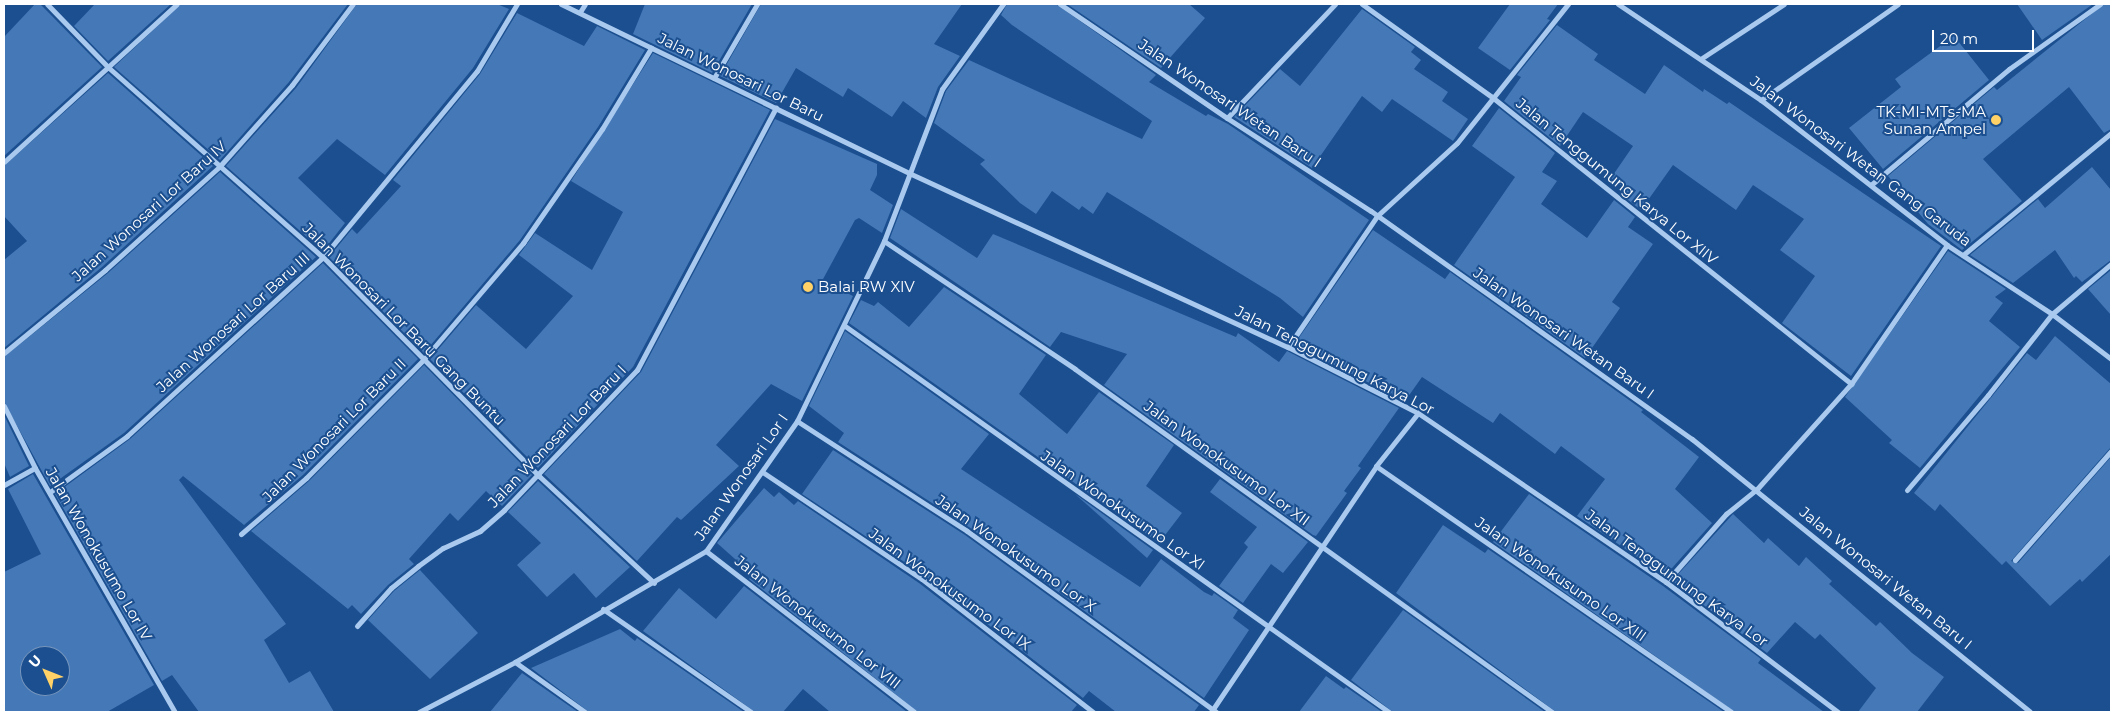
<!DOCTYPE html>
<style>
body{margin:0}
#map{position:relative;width:2115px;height:716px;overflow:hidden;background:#1b4f8f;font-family:Montserrat,sans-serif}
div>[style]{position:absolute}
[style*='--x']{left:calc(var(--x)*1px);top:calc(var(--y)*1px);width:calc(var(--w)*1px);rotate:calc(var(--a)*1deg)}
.building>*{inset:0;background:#4478b7}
.street>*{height:5px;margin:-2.5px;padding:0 2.5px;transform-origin:2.5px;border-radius:2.5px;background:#a9c9ee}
.dots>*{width:14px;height:14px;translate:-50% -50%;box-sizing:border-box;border:2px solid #1b4f8f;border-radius:50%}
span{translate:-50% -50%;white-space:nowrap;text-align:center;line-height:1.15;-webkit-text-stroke:4px #1b4f8f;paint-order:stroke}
.street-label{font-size:15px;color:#fff}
.poi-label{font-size:15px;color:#fff}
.right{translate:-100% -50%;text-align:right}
.left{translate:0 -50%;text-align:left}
.frame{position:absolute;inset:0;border:5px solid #fff;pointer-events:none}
.north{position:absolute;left:20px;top:646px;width:50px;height:50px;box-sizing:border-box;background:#1b4f8f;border:1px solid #7695bc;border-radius:50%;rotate:314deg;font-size:14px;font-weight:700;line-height:20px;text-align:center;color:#fff}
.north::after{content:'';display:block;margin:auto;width:18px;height:22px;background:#ffd166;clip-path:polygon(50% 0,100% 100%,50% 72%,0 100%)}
.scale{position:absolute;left:1932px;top:30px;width:102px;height:22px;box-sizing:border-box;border:2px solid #fff;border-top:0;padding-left:6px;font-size:15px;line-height:18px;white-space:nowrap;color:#fff;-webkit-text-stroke:4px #1b4f8f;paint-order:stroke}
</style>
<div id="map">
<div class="building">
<i style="clip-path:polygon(35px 4px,40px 4px,49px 13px,102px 67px,4px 156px,4px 37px)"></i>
<i style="clip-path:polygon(95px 4px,171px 4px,108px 61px,74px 26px)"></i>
<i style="clip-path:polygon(181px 4px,348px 4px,289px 82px,220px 160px,114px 67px)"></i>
<i style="clip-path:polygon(357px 4px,497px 4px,509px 9px,473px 68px,385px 175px,337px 139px,298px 178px,345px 223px,323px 251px,226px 166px,296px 88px)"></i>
<i style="clip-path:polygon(645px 4px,752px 4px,712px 73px,633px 34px)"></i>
<i style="clip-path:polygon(761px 4px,962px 4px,934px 44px,960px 56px,938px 87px,926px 118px,903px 101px,892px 117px,848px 88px,843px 97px,796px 68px,776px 103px,720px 76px)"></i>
<i style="clip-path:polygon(1007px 4px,1056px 4px,1156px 75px,1149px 82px,1206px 116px,1208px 114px,1228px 124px,1369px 220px,1303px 317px,1280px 298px,1107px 192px,1093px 214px,1082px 206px,1079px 210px,1052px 191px,1036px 214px,1020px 203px,980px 164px,985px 160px,934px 123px,946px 91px,969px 60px,1142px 139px,1152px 121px,1012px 25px,1001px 15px)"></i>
<i style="clip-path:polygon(1067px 4px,1189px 4px,1205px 18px,1161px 68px)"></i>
<i style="clip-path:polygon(1510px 4px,1558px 4px,1547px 19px,1550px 20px,1510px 70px,1478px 48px)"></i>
<i style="clip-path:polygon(2017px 4px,2093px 4px,2042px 40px)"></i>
<i style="clip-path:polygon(2104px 4px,2111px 4px,2111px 129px,2104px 133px,2069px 87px,1983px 159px,2022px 201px,1962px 250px,1928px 224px,1888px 176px,1994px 87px,1997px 90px)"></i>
<i style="clip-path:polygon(1362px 9px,1415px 47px,1411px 52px,1421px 60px,1414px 69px,1448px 92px,1442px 101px,1468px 119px,1453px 141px,1392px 99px,1382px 112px,1362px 96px,1312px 168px,1234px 117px,1280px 69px,1300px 86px)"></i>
<i style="clip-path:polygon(517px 13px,584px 46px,597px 26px,645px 50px,598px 127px,520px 240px,424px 353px,329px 257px,352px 229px,357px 234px,401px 186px,393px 180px,480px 74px)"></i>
<i style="clip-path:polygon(1557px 25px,1598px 54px,1594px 60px,1645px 94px,1664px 65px,1703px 92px,1704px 89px,1727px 104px,1729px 102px,1941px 246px,1851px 376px,1782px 323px,1815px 276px,1780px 250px,1804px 219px,1753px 185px,1736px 210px,1673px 165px,1641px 210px,1619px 193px,1623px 187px,1611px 178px,1633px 146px,1583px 112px,1560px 146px,1504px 101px,1521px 77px,1517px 75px)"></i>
<i style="clip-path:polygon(1954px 36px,1989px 80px,1883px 169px,1849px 128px,1901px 87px,1895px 79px)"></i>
<i style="clip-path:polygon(653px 53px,770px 110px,633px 367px,538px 468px,430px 359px,476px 305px,526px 349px,573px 296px,519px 255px,535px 233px,592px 270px,623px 212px,571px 181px)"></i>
<i style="clip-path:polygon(108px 73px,213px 166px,102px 267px,4px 348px,4px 260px,27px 241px,4px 216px,4px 166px)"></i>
<i style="clip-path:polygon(1499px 108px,1555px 153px,1542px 172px,1557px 181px,1541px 204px,1587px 238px,1614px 200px,1635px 217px,1628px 227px,1653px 244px,1612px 302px,1620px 308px,1585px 358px,1454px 265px,1515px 177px,1472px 146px)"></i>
<i style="clip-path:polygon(775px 119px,877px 164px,877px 175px,870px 190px,893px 205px,882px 233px,859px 218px,855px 220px,822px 281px,853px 296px,802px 401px,771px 384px,716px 445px,739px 466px,681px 520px,677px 517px,637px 561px,544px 474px,641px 372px)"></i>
<i style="clip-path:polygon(2092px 167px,2111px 190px,2111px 260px,2082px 282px,2076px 276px,2074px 278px,2055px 250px,2013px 283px,1970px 255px,2038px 199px,2045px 208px)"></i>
<i style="clip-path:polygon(220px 172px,316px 257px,124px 433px,50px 486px,4px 402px,4px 357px,108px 273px)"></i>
<i style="clip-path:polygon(901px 209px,977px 258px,993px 234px,1236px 337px,1238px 333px,1279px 362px,1287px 351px,1399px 408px,1358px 466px,1361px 468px,1344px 491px,1347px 493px,1316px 536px,1313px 535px,1104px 385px,1127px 354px,1061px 332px,1050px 347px,890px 238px)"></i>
<i style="clip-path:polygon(1373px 230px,1445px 279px,1450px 272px,1636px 405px,1643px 410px,1641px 412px,1699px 457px,1675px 489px,1712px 523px,1665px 576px,1577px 516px,1605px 479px,1561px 446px,1555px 454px,1500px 413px,1493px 423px,1422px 377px,1405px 401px,1294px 345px)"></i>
<i style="clip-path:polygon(1948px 251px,2006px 289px,1995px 297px,2003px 303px,1989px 321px,2020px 347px,1920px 468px,1889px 443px,1892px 440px,1845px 397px)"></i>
<i style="clip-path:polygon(323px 263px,418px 359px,303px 475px,244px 525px,183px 476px,179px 480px,286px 624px,264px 640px,289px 683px,310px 671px,334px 712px,199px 712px,172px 675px,162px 681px,55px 494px,130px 439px)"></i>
<i style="clip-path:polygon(2111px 270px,2111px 315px,2088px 289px)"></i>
<i style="clip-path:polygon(944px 287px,1046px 355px,1019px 394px,1067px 434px,1099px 392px,1174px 445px,1146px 486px,1182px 513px,1159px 543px,849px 323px,861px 300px,874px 306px,878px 302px,909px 327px)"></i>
<i style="clip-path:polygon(845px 331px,989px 434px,961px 469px,1140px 587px,1161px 559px,1204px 592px,1212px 596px,1214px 593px,1238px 610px,1233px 618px,1249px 630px,1204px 698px,969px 527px,838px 442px,844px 433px,809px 406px)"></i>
<i style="clip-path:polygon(2055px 336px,2111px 384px,2111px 447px,2011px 561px,2018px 563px,2111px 457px,2111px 554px,2082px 582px,2080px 579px,2050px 606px,2006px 561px,2002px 565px,1940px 504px,1935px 511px,1914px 493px,2027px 353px,2036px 360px)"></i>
<i style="clip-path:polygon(424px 365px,532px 475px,502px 506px,486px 491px,458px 521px,450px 513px,409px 559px,414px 564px,388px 585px,361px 614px,352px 605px,348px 609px,251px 531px,309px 481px)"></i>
<i style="clip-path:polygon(4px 415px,29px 466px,10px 477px,4px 463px)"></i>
<i style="clip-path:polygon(833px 450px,965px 535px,1199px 705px,1194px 712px,1116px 712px,1089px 691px,1083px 698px,924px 575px,802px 494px)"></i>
<i style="clip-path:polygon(evenodd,33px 474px,154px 685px,107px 712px,4px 712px,4px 572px,41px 554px,8px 489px,33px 474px,30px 656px,60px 656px,60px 686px,30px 686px,30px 656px)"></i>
<i style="clip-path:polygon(1220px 479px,1308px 542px,1283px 573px,1271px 564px,1243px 603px,1219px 586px,1248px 547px,1244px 543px,1257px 527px,1210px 492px)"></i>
<i style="clip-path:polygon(538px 481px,630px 567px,596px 598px,574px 573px,547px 597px,517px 565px,541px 543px,508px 512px)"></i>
<i style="clip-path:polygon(764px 488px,774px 497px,779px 492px,794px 505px,798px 501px,919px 583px,1077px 705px,1071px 712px,918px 712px,749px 579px,753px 575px,717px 543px)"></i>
<i style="clip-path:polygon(1075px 494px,1153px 550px,1147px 558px)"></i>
<i style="clip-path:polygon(1529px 494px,1663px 586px,1761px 659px,1758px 663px,1824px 712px,1735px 712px,1493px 542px)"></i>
<i style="clip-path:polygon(1733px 514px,1764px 543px,1768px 538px,1799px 566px,1806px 557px,1832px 581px,1829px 584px,1876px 626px,1880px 622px,1912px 653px,1944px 677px,1917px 712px,1858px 712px,1876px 688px,1820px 634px,1815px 639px,1795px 622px,1767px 653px,1672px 581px)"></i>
<i style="clip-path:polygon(1443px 525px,1485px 553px,1488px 549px,1724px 712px,1556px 712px,1396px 593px)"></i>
<i style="clip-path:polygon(420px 570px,478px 633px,430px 679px,368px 620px,394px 591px)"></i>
<i style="clip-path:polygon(744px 586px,907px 712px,830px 712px,803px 689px,783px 712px,755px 712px,643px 631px,679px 588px,716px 619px)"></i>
<i style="clip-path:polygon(1403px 610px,1545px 712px,1393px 712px,1351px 680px)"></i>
<i style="clip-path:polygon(620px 629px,635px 641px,637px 638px,744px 712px,589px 712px,531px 668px)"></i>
<i style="clip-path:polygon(522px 673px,578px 712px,490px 712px)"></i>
<i style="clip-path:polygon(1326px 676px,1344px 689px,1346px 687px,1382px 712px,1299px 712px)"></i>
</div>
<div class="street">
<i style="--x:47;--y:4;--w:89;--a:45.9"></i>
<i style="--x:109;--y:68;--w:286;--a:41.5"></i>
<i style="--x:323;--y:257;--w:308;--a:45.4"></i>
<i style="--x:539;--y:476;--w:157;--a:42.9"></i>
<i style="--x:561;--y:4;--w:387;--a:25.9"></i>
<i style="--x:909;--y:173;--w:417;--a:24.7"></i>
<i style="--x:1288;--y:347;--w:146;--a:26.9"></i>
<i style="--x:1418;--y:413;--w:300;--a:34.3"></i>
<i style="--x:1666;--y:582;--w:216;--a:37.1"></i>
<i style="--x:1060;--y:4;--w:202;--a:34.3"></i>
<i style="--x:1227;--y:118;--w:171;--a:32.9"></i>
<i style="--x:1371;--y:211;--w:394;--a:35.4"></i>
<i style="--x:1692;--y:439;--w:434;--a:38.9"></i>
<i style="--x:1362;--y:4;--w:160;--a:35.6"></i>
<i style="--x:1492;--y:97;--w:460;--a:38.6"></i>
<i style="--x:1618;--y:4;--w:172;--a:33.9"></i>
<i style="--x:1761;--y:100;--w:236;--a:37.9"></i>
<i style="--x:1947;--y:245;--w:126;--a:33.3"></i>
<i style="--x:2052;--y:314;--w:74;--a:37.3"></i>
<i style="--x:580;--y:12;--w:9;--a:-58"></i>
<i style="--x:1702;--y:58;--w:98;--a:-33.4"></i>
<i style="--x:714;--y:78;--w:86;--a:-59.8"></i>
<i style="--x:1761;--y:100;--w:167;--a:-35"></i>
<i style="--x:1227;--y:118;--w:157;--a:-46.5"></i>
<i style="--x:4;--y:162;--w:234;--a:-42.4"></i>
<i style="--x:1872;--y:184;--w:179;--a:-40"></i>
<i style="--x:2009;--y:69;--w:112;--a:-35.5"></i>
<i style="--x:884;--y:241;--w:230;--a:33.8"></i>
<i style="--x:1075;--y:369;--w:588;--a:35.72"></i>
<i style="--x:1963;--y:255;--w:192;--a:-39.5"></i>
<i style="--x:845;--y:326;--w:667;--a:35.36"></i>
<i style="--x:1288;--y:347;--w:158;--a:-55.8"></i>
<i style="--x:1377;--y:216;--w:108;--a:-42.4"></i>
<i style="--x:1457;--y:143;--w:178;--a:-51.4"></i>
<i style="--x:4;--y:353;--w:131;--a:-39.4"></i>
<i style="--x:105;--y:270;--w:154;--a:-42.1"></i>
<i style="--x:219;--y:167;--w:110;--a:-48.3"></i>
<i style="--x:292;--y:85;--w:101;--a:-53"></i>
<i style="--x:4;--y:406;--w:69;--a:63.4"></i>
<i style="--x:35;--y:468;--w:281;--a:60.2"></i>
<i style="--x:797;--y:421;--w:202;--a:32.9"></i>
<i style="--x:967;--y:531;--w:308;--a:36"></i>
<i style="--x:1376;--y:466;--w:432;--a:34.7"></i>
<i style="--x:764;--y:473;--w:190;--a:33.9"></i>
<i style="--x:922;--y:579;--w:217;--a:37.9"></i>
<i style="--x:4;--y:485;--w:35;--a:-29"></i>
<i style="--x:1907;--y:490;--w:125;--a:-49.5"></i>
<i style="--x:1988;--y:395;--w:103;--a:-51.7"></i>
<i style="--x:2052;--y:314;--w:77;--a:-40.3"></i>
<i style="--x:50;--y:492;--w:95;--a:-36"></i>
<i style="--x:127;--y:436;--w:265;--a:-42.4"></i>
<i style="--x:323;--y:257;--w:241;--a:-50.4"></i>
<i style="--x:477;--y:71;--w:78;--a:-59.2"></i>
<i style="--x:241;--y:534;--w:86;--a:-40.7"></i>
<i style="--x:306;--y:478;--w:168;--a:-45.2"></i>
<i style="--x:424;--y:359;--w:153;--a:-49.5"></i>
<i style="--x:523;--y:243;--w:139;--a:-55.3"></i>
<i style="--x:602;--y:129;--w:95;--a:-58.8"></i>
<i style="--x:706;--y:551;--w:263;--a:37.7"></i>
<i style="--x:2015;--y:560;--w:145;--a:-48.6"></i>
<i style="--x:1666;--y:582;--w:91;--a:-48.6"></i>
<i style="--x:1726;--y:514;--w:40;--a:-39"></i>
<i style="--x:1757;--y:489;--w:141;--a:-48.2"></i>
<i style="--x:1851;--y:384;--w:169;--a:-55.4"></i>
<i style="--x:603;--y:609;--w:180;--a:34.8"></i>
<i style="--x:357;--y:626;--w:51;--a:-48.2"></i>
<i style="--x:391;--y:588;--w:35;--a:-39"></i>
<i style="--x:418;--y:566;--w:31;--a:-36"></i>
<i style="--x:443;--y:548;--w:41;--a:-24.7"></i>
<i style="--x:480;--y:531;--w:32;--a:-41"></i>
<i style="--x:504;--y:510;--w:193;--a:-46.5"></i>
<i style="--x:637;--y:370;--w:297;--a:-62.1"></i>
<i style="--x:515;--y:662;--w:86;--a:35.5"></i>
<i style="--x:419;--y:712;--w:108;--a:-27.5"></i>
<i style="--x:515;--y:662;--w:221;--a:-30.2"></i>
<i style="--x:706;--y:551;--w:159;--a:-55"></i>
<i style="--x:797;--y:421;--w:200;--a:-64.2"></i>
<i style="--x:884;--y:241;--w:163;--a:-69.1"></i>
<i style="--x:942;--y:89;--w:105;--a:-54.3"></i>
<i style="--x:1211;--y:712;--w:296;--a:-56.1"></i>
<i style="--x:1376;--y:466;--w:68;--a:-51.6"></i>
</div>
<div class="dots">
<i style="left:1996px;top:120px;background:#ffd166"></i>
<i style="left:808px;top:287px;background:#ffd166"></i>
</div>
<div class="street-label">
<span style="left:741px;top:77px;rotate:26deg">Jalan Wonosari Lor Baru</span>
<span style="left:1230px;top:103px;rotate:34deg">Jalan Wonosari Wetan Baru I</span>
<span style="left:1861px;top:161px;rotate:37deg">Jalan Wonosari Wetan Gang Garuda</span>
<span style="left:1617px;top:181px;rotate:39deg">Jalan Tenggumung Karya Lor XIIV</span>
<span style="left:149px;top:211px;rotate:-42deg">Jalan Wonosari Lor Baru IV</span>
<span style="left:233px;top:322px;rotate:-42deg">Jalan Wonosari Lor Baru III</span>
<span style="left:404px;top:324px;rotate:45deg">Jalan Wonosari Lor Baru Gang Buntu</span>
<span style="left:1564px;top:333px;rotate:35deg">Jalan Wonosari Wetan Baru I</span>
<span style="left:1335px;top:360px;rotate:27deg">Jalan Tenggumung Karya Lor</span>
<span style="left:334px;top:430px;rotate:-45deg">Jalan Wonosari Lor Baru II</span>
<span style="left:557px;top:436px;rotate:-46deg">Jalan Wonosari Lor Baru I</span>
<span style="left:1227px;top:463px;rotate:36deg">Jalan Wonokusumo Lor XII</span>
<span style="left:741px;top:477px;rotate:-55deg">Jalan Wonosari Lor I</span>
<span style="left:1123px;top:510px;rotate:35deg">Jalan Wonokusumo Lor XI</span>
<span style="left:1016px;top:553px;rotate:35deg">Jalan Wonokusumo Lor X</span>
<span style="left:99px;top:554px;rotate:60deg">Jalan Wonokusumo Lor IV</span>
<span style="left:1677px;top:578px;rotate:36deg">Jalan Tenggumung Karya Lor</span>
<span style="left:1886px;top:578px;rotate:39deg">Jalan Wonosari Wetan Baru I</span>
<span style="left:1561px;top:579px;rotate:35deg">Jalan Wonokusumo Lor XIII</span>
<span style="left:950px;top:589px;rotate:36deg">Jalan Wonokusumo Lor IX</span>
<span style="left:818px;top:622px;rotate:38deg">Jalan Wonokusumo Lor VIII</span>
</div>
<div class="poi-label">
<span class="right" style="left:1986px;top:120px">TK-MI-MTs-MA<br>Sunan Ampel</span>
<span class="left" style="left:818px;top:287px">Balai RW XIV</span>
</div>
<div class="frame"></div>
<div class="north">U</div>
<div class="scale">20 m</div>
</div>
